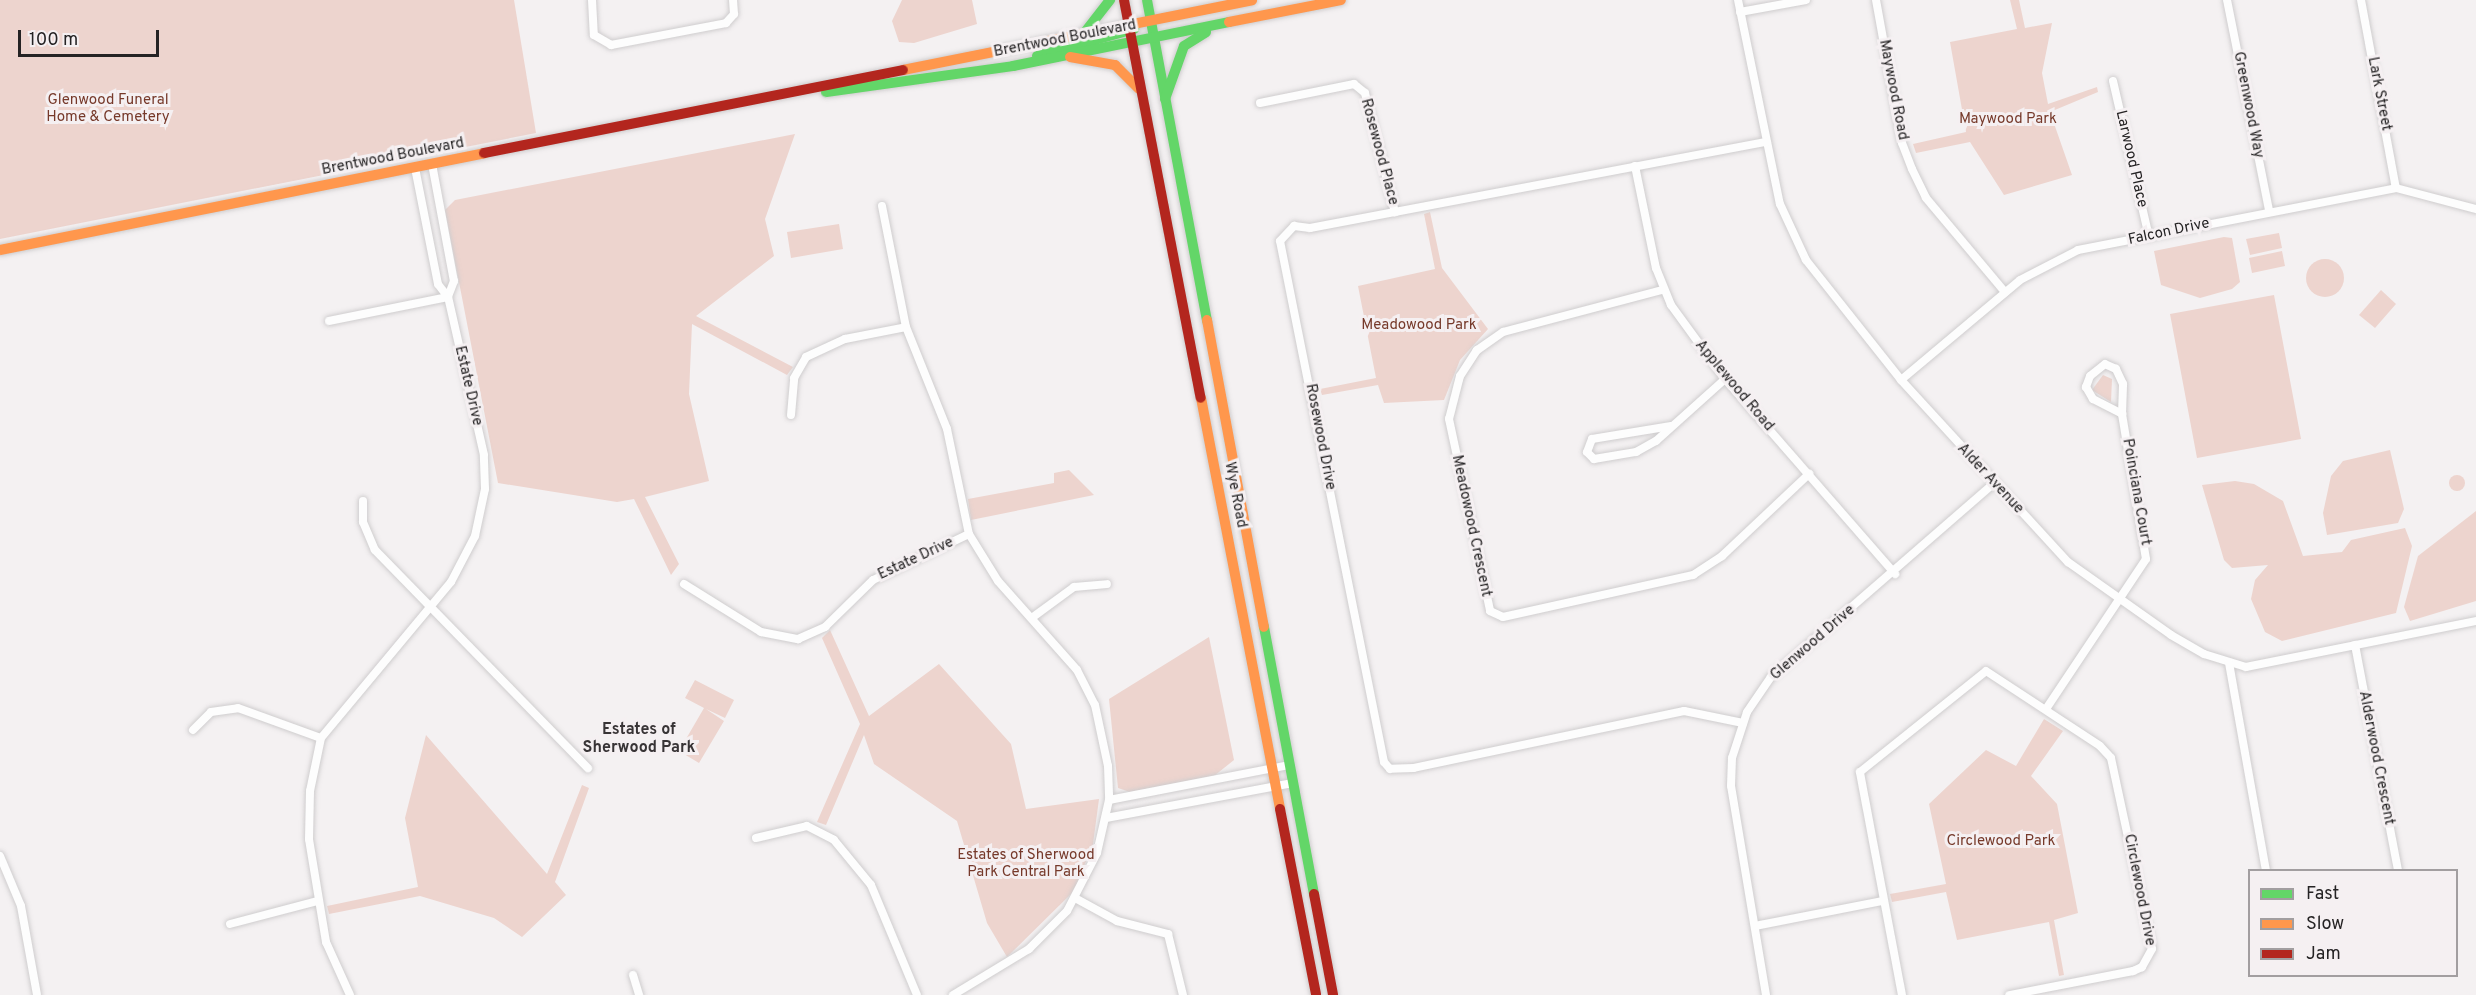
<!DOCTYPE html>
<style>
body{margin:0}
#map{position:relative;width:2476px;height:995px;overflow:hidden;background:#f4f1f2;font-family:Overpass,sans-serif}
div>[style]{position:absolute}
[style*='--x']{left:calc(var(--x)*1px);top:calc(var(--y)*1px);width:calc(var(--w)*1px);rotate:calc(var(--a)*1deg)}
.green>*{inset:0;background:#edd4ce}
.round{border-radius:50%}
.roads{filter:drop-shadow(0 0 2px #cfcdce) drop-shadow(0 0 2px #cfcdce)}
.street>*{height:8px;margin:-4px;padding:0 4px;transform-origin:4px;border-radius:4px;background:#fdfdfd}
.fast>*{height:10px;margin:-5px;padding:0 5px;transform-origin:5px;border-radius:5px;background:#63d668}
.slow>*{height:10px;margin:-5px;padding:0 5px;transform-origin:5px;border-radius:5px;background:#ff974d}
.jam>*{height:10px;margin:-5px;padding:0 5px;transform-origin:5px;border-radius:5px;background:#b3261e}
span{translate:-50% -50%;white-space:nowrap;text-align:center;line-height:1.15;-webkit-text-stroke:6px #f5f0f2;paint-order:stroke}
.street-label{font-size:15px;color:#252324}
.park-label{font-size:15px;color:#76392a}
.neighbourhood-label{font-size:16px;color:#383436;font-weight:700}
.legend{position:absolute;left:2248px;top:869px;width:210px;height:108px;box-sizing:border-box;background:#f5f0f2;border:2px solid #a29ea0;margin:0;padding:8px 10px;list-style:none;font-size:18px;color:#252324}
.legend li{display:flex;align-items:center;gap:12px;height:30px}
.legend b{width:30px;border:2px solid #a29ea0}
.scale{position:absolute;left:18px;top:30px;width:141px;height:27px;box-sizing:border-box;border:3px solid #252324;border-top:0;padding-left:8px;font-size:18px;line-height:21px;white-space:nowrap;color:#252324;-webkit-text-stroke:4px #f5f0f2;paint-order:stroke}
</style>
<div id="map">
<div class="green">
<i style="clip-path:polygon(0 0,514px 0,536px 133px,0 239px)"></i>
<i style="clip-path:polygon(902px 0,972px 0,977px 24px,914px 43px,899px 42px,892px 21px)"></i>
<i style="clip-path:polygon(2010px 0,2019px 0,2025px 28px,2052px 23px,2042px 73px,2048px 104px,2097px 87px,2098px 92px,2050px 112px,2072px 175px,2004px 195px,1970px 142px,1916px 153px,1913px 144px,1966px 132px,1950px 42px,2017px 29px)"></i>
<i style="clip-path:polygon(795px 134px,765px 219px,774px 256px,696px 316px,793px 367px,787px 375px,692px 324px,689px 394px,709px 481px,645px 497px,679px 564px,671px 575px,634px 499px,617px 502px,498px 483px,445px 210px,455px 200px)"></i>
<i style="clip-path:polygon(1430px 212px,1442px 268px,1488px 329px,1460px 360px,1444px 400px,1384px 403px,1378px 385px,1322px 395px,1320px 389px,1376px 378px,1358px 286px,1435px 269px,1424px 214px)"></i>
<i style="clip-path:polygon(839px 224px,843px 249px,791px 258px,787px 232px)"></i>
<i style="clip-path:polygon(2279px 233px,2282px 248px,2250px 255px,2246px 239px)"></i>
<i style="clip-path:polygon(2224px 237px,2232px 238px,2240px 282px,2232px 289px,2200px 298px,2161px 285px,2154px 251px)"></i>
<i style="clip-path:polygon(2282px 251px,2285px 266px,2252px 273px,2249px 258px)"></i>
<i class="round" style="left:2306px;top:259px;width:38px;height:38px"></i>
<i style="clip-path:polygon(2381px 290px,2396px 304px,2375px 328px,2359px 315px)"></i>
<i style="clip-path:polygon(2274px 295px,2301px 439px,2197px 458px,2170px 314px)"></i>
<i style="clip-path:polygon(2103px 375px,2112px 379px,2111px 402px,2092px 390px)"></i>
<i style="clip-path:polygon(2390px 450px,2404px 509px,2398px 523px,2327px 535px,2323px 513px,2331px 476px,2343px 461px)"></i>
<i style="clip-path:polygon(1069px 470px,1094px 495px,971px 520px,968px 499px,1054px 483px,1054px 473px)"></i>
<i class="round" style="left:2449px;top:475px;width:16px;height:16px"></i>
<i style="clip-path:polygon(2235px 481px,2254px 484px,2283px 501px,2303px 556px,2342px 552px,2351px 540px,2405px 528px,2412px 546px,2396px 613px,2282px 641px,2265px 632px,2251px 599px,2255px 580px,2268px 565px,2232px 568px,2224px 560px,2202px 485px)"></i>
<i style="clip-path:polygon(2476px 511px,2476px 601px,2410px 621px,2404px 607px,2418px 556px)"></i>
<i style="clip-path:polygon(830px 630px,869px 716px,939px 664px,1011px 744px,1026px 809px,1099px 799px,1093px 844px,1074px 891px,1007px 957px,987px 923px,957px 821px,874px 764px,864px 735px,826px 825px,817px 822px,860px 724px,822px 638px)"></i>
<i style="clip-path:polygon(1209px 637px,1234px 760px,1214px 776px,1130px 792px,1118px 788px,1109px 699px)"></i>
<i style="clip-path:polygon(695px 680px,734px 700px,725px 718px,706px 709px,724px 721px,699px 763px,679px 751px,704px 708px,685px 698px)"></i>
<i style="clip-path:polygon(2044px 719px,2063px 731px,2031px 776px,2057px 804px,2078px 913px,2054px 920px,2064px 975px,2059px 976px,2049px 922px,1957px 940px,1946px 892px,1892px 902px,1890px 894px,1946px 884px,1929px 804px,1986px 750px,2016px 766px)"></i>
<i style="clip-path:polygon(426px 735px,547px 874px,582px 785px,589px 788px,555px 882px,566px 895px,522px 937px,494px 918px,420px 896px,329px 914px,327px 906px,418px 887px,405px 818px)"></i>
</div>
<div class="roads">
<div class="street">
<i style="--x:592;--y:0;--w:35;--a:87"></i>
<i style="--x:594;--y:35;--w:20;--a:30"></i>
<i style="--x:611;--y:45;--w:117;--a:-10.8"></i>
<i style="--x:726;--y:23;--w:12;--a:-48"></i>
<i style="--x:734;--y:14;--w:14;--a:-94"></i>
<i style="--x:1738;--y:0;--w:208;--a:78.4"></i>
<i style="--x:1780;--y:204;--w:62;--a:65.1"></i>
<i style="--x:1806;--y:260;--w:153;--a:51.6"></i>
<i style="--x:1901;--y:380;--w:247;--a:47.5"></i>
<i style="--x:2068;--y:562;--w:126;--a:35.3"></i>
<i style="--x:2171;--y:635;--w:38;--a:30"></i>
<i style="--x:2204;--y:654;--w:44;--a:17.2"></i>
<i style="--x:2246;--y:667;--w:235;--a:-11.3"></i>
<i style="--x:1876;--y:0;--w:145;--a:79.7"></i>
<i style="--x:1902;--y:143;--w:28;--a:69"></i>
<i style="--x:1912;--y:169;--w:32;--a:64"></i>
<i style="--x:1926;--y:198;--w:123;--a:50"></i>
<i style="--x:2227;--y:0;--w:214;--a:78.7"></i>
<i style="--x:2361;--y:0;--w:191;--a:79.5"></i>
<i style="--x:1740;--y:12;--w:67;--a:-10.3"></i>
<i style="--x:2113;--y:81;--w:160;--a:77"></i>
<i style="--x:1260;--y:103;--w:96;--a:-11.4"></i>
<i style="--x:1354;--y:84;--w:14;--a:39"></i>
<i style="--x:1365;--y:93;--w:123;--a:75.9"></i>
<i style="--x:432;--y:164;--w:119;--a:79.4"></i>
<i style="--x:454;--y:281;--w:17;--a:111"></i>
<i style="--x:1635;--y:166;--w:104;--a:78.4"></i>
<i style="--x:1656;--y:268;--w:40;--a:68"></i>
<i style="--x:1671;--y:305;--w:92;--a:53.9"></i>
<i style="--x:1725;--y:379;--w:259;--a:48.9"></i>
<i style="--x:882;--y:206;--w:123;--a:78.8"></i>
<i style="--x:906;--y:327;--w:110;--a:68.1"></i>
<i style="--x:947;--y:429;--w:107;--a:78.2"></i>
<i style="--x:969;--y:534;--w:55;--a:58.3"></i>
<i style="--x:998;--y:581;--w:119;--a:48.4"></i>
<i style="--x:1077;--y:670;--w:39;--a:63"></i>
<i style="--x:1095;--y:705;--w:62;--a:78"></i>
<i style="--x:1108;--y:766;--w:34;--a:88"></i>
<i style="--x:1109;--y:800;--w:54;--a:102.8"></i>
<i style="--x:1097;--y:853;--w:65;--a:117.3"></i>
<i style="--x:1067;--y:911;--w:54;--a:135"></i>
<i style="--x:1029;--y:949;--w:89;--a:148.8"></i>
<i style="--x:1662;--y:290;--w:164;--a:165.2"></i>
<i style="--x:1503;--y:332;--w:32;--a:145"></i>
<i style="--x:1477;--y:350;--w:31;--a:123"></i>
<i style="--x:1460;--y:376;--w:44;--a:104.3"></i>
<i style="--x:1449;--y:419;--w:196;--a:77.9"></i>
<i style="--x:1490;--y:611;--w:14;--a:25"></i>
<i style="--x:1503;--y:617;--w:195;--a:-12.5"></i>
<i style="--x:1693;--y:575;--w:35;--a:-33"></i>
<i style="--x:1722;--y:556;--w:120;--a:-43.3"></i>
<i style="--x:329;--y:321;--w:121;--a:-11.4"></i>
<i style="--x:1901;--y:380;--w:155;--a:-40"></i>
<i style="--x:2020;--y:280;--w:65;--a:-27.3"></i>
<i style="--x:2078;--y:250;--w:324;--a:-11"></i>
<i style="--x:2396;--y:188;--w:83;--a:14.7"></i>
<i style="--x:791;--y:415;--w:37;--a:-85"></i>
<i style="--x:794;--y:378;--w:24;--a:-60"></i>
<i style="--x:806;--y:357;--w:43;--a:-24.8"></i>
<i style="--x:845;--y:339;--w:62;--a:-11.1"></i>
<i style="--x:1671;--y:426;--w:80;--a:170.7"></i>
<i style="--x:1592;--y:439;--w:14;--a:111"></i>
<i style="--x:1587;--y:452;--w:10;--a:45"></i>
<i style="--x:1594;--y:459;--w:43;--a:-9.5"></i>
<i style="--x:1636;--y:452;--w:23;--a:-29"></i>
<i style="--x:1656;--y:441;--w:93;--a:-41.9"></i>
<i style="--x:363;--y:501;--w:21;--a:90"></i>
<i style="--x:363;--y:522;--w:30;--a:67"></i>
<i style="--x:375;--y:550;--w:305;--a:45.7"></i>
<i style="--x:684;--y:584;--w:91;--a:31.9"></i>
<i style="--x:761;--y:632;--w:38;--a:11"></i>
<i style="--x:798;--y:639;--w:30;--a:-24"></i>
<i style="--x:825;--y:627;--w:67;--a:-44.4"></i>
<i style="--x:873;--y:580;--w:106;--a:-25.6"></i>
<i style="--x:1033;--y:617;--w:51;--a:-36.2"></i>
<i style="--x:1074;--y:587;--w:33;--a:-5"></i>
<i style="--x:2355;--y:645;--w:229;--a:79.2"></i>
<i style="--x:2229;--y:663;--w:210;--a:79.9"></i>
<i style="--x:2046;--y:709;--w:180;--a:-56.3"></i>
<i style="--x:2146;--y:559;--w:147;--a:-99.4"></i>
<i style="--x:2122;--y:414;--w:30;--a:-88"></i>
<i style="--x:2123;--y:384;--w:17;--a:-115"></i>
<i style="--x:2116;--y:369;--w:12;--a:-156"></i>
<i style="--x:2105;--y:364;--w:19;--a:141"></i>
<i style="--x:2090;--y:376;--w:12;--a:110"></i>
<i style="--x:2086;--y:387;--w:14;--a:60"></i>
<i style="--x:2093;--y:399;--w:33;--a:27"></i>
<i style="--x:1743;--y:723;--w:60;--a:-168.5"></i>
<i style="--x:1684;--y:711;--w:276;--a:168.1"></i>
<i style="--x:1414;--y:768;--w:24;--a:178"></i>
<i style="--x:1390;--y:769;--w:9;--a:-131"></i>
<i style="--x:1384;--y:762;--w:531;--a:-101.29"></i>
<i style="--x:1280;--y:241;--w:21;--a:-47"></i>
<i style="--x:1294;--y:226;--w:16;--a:7"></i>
<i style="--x:1310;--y:228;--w:464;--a:-10.7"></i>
<i style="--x:193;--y:730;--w:25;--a:-45"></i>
<i style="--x:211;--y:712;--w:27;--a:-8"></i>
<i style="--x:238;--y:708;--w:88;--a:19.9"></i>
<i style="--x:1109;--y:800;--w:183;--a:-11"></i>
<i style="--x:1106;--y:818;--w:190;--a:-10.6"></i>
<i style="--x:756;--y:838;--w:52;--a:-13.2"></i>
<i style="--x:807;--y:826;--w:30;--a:27"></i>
<i style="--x:834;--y:840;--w:58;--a:50.6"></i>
<i style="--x:871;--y:885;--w:119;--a:67.3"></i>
<i style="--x:0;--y:856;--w:54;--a:67.2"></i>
<i style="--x:21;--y:906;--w:90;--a:79.8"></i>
<i style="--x:1075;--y:898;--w:48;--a:28.7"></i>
<i style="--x:1117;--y:921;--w:53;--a:14.3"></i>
<i style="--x:1168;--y:934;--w:63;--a:76.2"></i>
<i style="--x:230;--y:924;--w:90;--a:-14.8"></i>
<i style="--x:1755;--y:926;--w:129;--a:-11.1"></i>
<i style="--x:633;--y:975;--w:21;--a:73"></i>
<i style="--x:350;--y:995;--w:58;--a:-114.4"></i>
<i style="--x:326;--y:942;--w:104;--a:-99.4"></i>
<i style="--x:309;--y:839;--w:48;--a:-88.8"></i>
<i style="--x:310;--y:791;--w:54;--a:-78.3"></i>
<i style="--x:321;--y:738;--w:203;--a:-50.2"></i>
<i style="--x:451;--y:582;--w:52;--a:-62.4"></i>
<i style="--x:475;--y:536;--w:48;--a:-78"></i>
<i style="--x:485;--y:489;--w:34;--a:-92"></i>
<i style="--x:484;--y:455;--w:162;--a:-102.8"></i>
<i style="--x:448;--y:297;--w:16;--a:-128"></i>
<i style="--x:438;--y:284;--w:118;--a:-101.2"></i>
<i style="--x:1766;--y:995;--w:212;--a:-99.5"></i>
<i style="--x:1731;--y:786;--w:28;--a:-88"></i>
<i style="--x:1732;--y:758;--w:48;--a:-71.9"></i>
<i style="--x:1747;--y:712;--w:42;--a:-55.6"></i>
<i style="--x:1771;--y:677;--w:294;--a:-41"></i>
<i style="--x:1902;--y:995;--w:227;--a:-100.7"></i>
<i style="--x:1860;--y:772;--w:161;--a:-38.7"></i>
<i style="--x:1986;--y:671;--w:136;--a:33.3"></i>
<i style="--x:2100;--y:746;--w:16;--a:47"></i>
<i style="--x:2111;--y:758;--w:195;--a:77.9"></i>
<i style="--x:2152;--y:949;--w:21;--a:119"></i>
<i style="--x:2142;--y:967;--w:10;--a:156"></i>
<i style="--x:2133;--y:971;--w:126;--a:169"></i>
</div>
<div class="fast">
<i style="--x:1147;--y:0;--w:326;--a:79.4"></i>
<i style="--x:1085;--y:32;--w:41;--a:-52"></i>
<i style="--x:1037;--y:56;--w:101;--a:-15.6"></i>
<i style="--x:826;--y:92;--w:189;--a:-7.9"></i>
<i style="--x:1013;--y:66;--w:220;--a:-11.5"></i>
<i style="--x:1165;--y:99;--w:56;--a:-70.3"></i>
<i style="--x:1184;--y:46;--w:26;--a:-32"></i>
<i style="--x:1264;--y:627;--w:272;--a:79.4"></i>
</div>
<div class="slow">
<i style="--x:1229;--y:22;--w:114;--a:-11.1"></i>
<i style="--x:1070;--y:57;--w:46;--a:10.1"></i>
<i style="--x:1115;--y:65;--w:34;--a:45"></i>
<i style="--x:903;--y:70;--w:356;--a:-11.3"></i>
<i style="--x:0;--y:250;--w:494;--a:-11.3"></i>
<i style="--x:1207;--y:320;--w:312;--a:79.5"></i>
<i style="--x:1201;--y:398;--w:419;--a:79.1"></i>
</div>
<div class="jam">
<i style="--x:1124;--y:0;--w:405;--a:79.1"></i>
<i style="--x:484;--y:153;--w:427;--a:-11.2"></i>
<i style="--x:1280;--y:809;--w:189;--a:79"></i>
<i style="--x:1314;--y:894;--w:103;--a:79.3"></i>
</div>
</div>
<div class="street-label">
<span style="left:1065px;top:39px;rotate:-11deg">Brentwood Boulevard</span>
<span style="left:1893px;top:90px;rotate:79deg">Maywood Road</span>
<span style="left:2379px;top:94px;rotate:79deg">Lark Street</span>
<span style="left:2248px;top:105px;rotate:79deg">Greenwood Way</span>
<span style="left:1379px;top:152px;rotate:75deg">Rosewood Place</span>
<span style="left:393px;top:157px;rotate:-11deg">Brentwood Boulevard</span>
<span style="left:2131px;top:159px;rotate:77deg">Larwood Place</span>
<span style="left:2169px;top:232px;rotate:-12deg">Falcon Drive</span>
<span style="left:468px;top:386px;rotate:77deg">Estate Drive</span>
<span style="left:1734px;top:386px;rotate:50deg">Applewood Road</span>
<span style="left:1320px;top:437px;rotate:79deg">Rosewood Drive</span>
<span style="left:1990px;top:479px;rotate:47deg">Alder Avenue</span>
<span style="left:2136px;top:492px;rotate:80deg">Poinciana Court</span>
<span style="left:1235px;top:495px;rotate:79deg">Wye Road</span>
<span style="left:1471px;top:526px;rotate:78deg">Meadowood Crescent</span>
<span style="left:916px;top:559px;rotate:-25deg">Estate Drive</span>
<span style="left:1813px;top:643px;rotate:-41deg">Glenwood Drive</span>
<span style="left:2376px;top:758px;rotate:79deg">Alderwood Crescent</span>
<span style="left:2139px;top:890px;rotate:79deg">Circlewood Drive</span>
</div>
<div class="park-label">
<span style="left:108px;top:109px">Glenwood Funeral<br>Home &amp; Cemetery</span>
<span style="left:2008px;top:120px">Maywood Park</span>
<span style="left:1419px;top:326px">Meadowood Park</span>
<span style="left:2001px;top:842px">Circlewood Park</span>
<span style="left:1026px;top:864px">Estates of Sherwood<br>Park Central Park</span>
</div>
<div class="neighbourhood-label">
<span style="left:639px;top:739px">Estates of<br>Sherwood Park</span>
</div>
<ul class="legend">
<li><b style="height:8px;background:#63d668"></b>Fast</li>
<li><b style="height:8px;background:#ff974d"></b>Slow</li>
<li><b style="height:8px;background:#b3261e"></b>Jam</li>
</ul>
<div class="scale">100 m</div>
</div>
